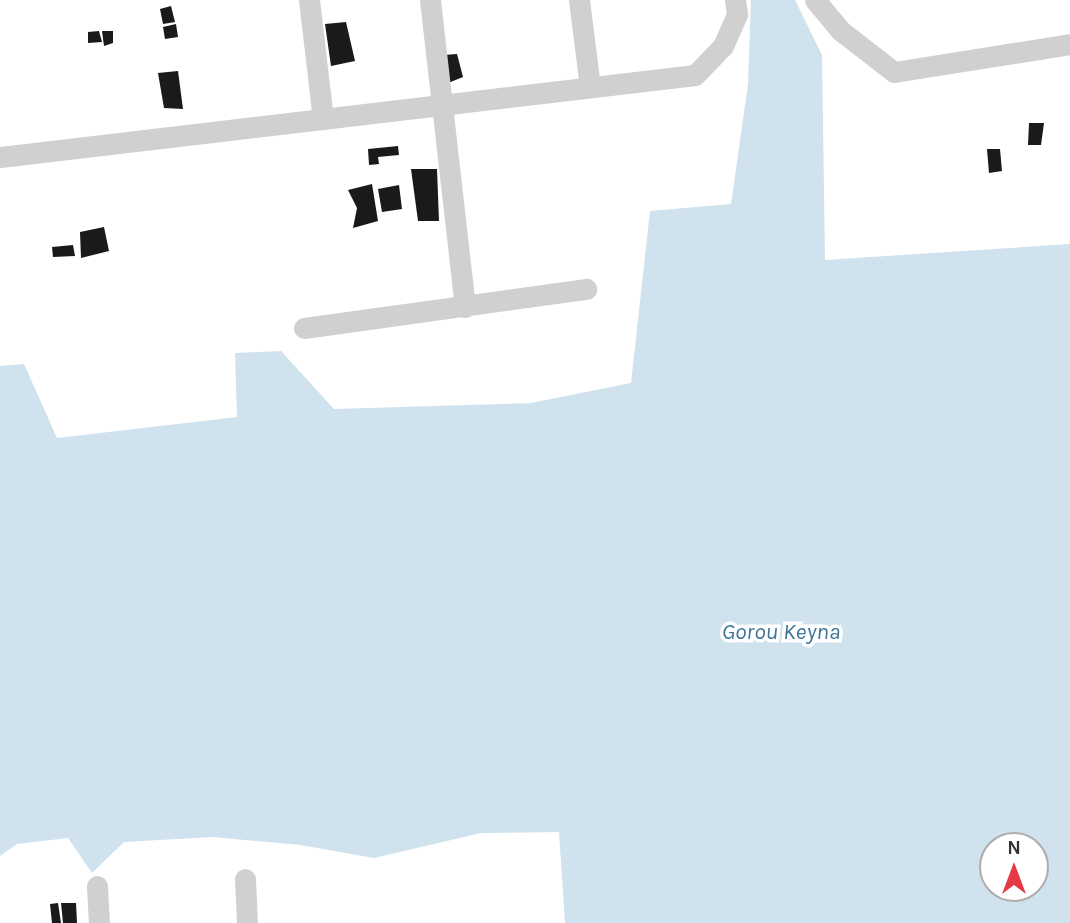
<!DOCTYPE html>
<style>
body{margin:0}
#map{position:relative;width:1070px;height:923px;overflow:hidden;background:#fff;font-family:Karla,sans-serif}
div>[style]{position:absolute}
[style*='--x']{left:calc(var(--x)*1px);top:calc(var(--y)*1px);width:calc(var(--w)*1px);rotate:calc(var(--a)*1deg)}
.water>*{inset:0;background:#cfe2ee}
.building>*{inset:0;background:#1a1a1a}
.minor>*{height:21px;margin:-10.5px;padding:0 10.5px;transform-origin:10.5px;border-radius:10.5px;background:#d0d0d0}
span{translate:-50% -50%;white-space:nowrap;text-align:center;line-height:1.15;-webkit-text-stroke:7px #fff;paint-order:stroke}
.water-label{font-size:23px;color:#3f7597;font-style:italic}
.north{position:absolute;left:979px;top:832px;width:70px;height:70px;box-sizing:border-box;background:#fff;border:2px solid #adadad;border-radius:50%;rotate:0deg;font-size:19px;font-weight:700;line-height:28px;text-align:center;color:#333}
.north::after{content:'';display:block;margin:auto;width:24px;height:32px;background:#e63946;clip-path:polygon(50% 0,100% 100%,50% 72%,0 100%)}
</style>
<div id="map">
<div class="water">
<i style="clip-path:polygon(evenodd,751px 0,795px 0,822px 55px,825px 260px,1070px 244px,1070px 923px,565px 923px,559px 832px,481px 833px,374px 858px,300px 845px,212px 837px,124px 842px,92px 873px,68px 838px,17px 844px,0 856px,0 366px,24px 364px,57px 438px,237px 417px,235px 353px,281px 351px,334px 409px,531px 403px,631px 383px,650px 211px,731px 204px,748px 84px,751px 0,993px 846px,1035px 846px,1035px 888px,993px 888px,993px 846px)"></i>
</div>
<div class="building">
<i style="clip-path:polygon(171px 6px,175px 22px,163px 24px,160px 9px)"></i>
<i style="clip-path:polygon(346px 22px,355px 61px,331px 66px,325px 24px)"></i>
<i style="clip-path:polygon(176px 24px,178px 37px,165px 39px,163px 27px)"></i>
<i style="clip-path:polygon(99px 31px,102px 42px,88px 43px,88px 32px)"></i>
<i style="clip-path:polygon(102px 31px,113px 31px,113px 43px,104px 46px)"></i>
<i style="clip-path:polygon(457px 54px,463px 77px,448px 83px,443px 55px)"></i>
<i style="clip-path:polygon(178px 71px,183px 109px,164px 108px,158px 73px)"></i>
<i style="clip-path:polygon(1029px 123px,1044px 123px,1041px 145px,1028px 145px)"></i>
<i style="clip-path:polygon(398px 146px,399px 155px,378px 157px,379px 164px,369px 165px,368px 149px)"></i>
<i style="clip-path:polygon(987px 149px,1000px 149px,1002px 171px,989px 173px)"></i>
<i style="clip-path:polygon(411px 169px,437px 169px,439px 221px,418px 221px)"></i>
<i style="clip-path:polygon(372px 184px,378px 221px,353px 228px,357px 208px,348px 190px)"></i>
<i style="clip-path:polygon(399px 185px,402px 209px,382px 212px,378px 189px)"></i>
<i style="clip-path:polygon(104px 227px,109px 251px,81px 258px,80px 232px)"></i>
<i style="clip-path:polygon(73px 245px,75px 256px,53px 257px,52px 247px)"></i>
<i style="clip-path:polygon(58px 903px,61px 923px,52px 923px,50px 904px)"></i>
<i style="clip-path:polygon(61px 903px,76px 903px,77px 923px,63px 923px)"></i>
</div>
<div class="minor">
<i style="--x:309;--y:0;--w:120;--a:83.3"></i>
<i style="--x:430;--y:0;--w:309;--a:83.5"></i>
<i style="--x:579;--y:0;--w:88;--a:82.8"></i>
<i style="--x:815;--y:0;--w:40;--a:50"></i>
<i style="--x:841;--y:31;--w:67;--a:37.7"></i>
<i style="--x:894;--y:72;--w:178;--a:-9"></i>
<i style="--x:0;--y:157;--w:700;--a:-6.73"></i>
<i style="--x:695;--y:75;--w:40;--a:-46"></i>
<i style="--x:723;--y:46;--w:35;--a:-66"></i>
<i style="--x:737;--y:14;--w:14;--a:-98"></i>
<i style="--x:304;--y:328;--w:285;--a:-7.9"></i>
<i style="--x:245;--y:879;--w:44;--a:87.4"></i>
<i style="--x:97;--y:886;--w:37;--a:87"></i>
</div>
<div class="water-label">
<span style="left:781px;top:632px">Gorou Keyna</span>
</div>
<div class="north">N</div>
</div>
